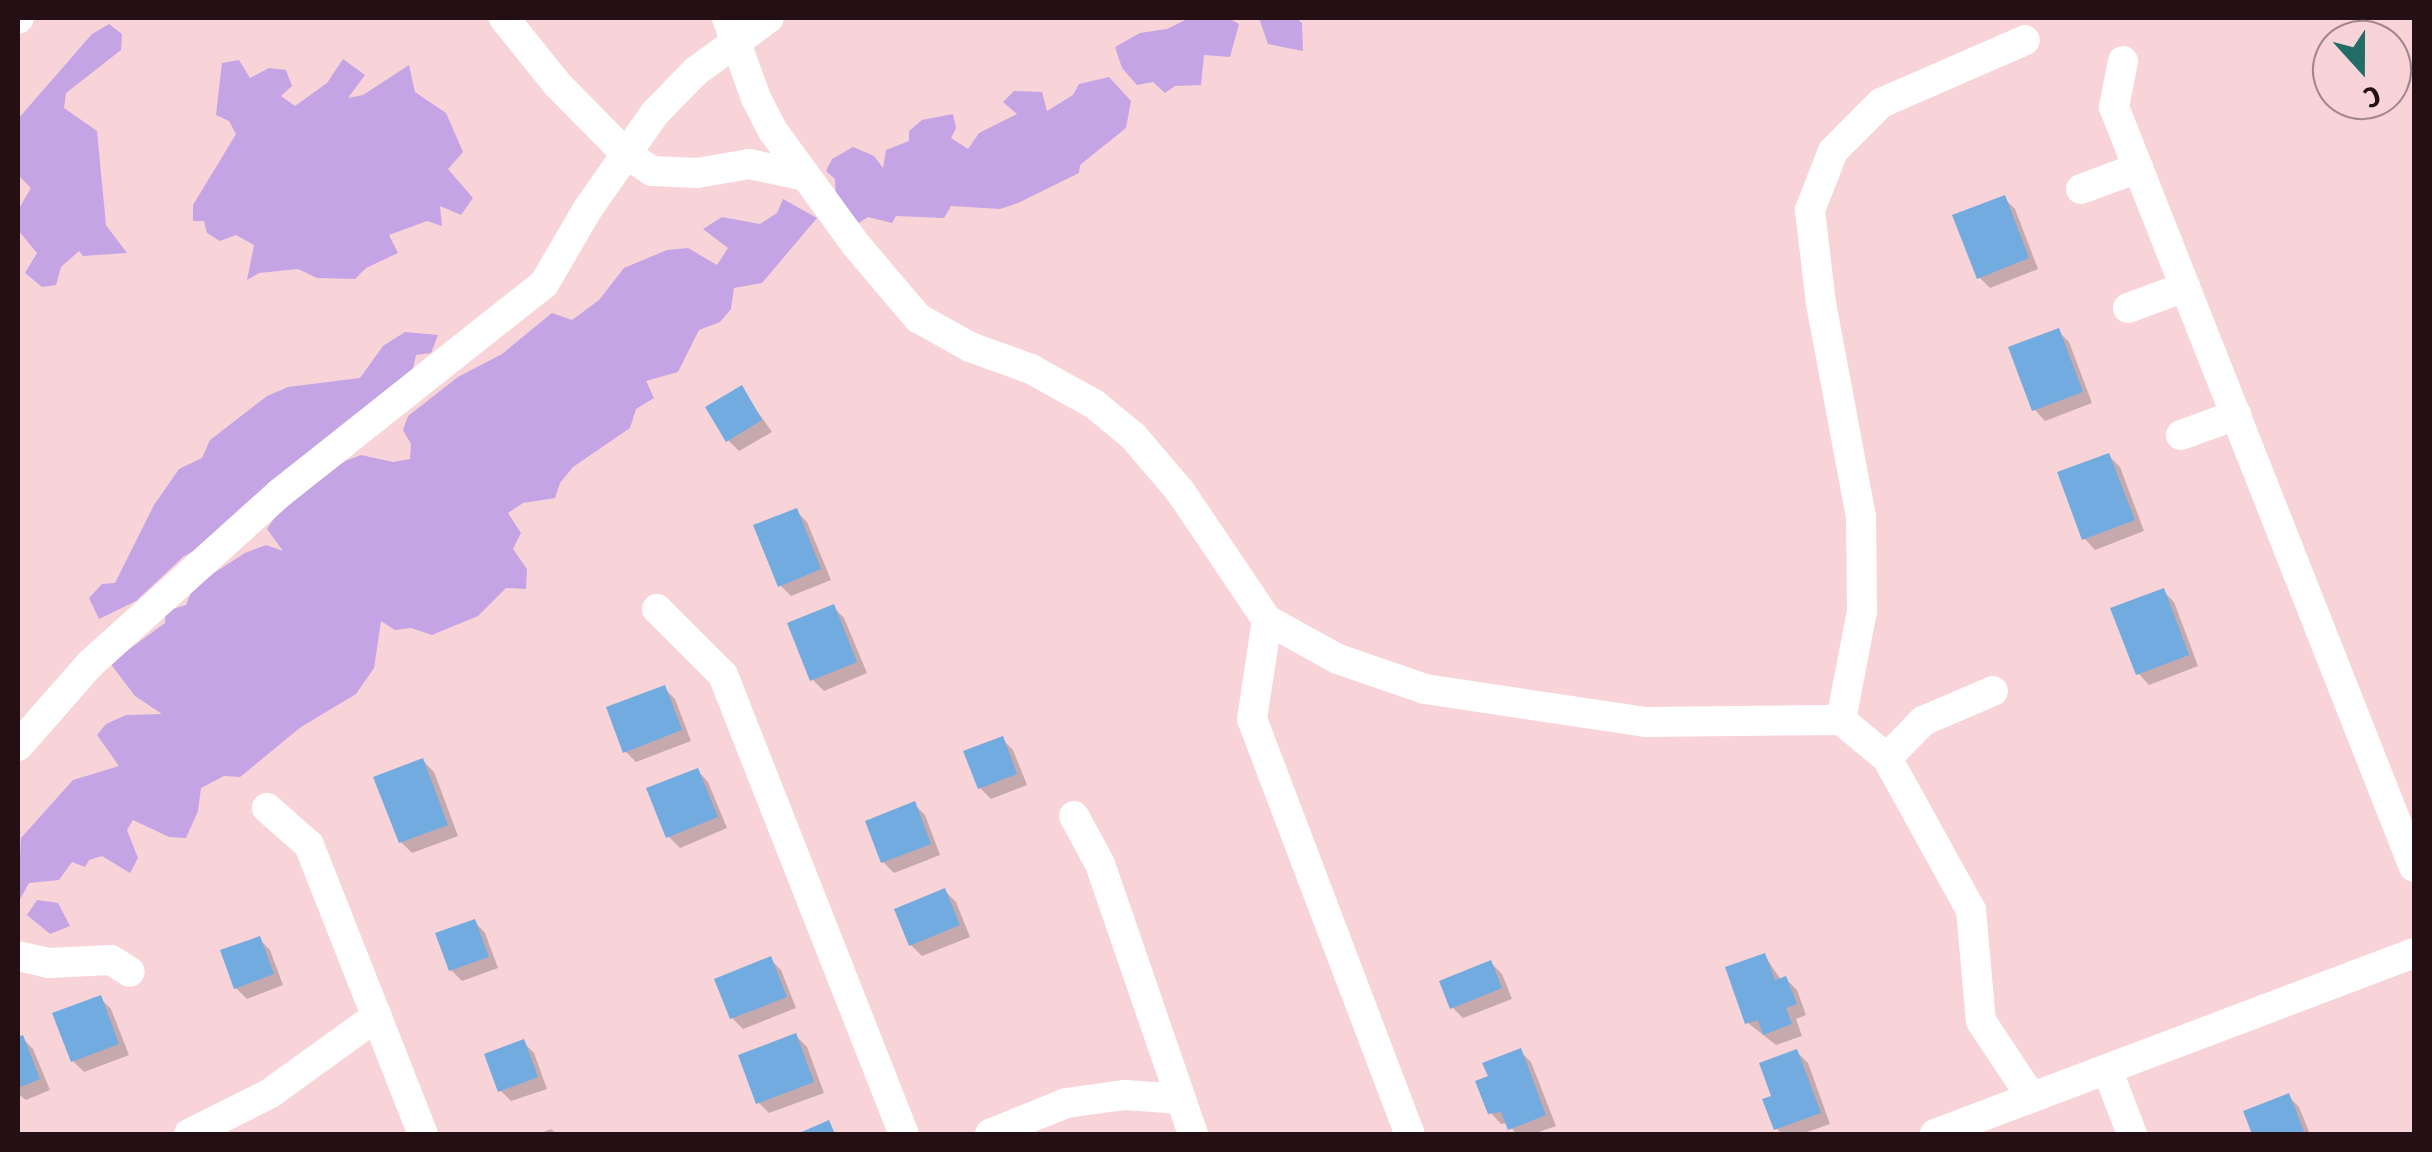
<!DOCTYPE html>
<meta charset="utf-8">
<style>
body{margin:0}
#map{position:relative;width:2432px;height:1152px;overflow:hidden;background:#f8d4d9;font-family:"Fira Sans Condensed",sans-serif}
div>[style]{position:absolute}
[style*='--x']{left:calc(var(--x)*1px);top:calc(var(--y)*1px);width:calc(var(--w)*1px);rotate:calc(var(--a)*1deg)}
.green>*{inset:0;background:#c4a4e4}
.shadow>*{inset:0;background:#0003}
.building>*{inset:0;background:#72abe0}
.minor>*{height:30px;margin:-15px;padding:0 15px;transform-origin:15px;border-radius:15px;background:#fff}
span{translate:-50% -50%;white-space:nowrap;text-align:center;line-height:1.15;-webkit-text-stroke:10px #f8d4d9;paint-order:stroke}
.frame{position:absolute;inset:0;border:20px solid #241014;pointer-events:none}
.north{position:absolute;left:2312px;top:20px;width:100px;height:100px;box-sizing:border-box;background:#f8d4d9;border:2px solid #a3868a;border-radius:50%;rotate:159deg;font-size:28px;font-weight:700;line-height:40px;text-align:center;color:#241014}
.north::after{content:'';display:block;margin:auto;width:35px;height:45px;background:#236d67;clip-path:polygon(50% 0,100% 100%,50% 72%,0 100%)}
</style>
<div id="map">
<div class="green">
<i style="clip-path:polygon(1189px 18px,1228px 18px,1239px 24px,1230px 57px,1204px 55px,1201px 85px,1175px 86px,1165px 93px,1153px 82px,1137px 85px,1122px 68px,1115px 47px,1140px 33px,1167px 29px)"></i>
<i style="clip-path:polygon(1259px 18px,1296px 18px,1302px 23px,1303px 51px,1268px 44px)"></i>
<i style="clip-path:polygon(109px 24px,122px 34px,121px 50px,66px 93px,64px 108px,97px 131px,106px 225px,127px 253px,83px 256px,79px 251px,61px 267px,56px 285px,42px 287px,25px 273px,37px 253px,18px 230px,18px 210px,31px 188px,18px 175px,18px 119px,92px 34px)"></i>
<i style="clip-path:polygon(343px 59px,365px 75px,348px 98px,363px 95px,409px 65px,415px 92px,446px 113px,463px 152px,448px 169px,473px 198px,461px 215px,440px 206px,442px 226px,427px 221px,389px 235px,398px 253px,366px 268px,355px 279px,317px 278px,298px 269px,259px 273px,247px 280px,254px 245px,236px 235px,220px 241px,207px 233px,204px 221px,193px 221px,193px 205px,236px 134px,229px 121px,216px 115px,222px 63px,239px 60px,250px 78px,269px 68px,286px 70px,292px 86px,281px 96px,295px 106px,327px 83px)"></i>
<i style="clip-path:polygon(1109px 77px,1131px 101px,1126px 128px,1080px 165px,1079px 173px,1018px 203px,1000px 209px,951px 206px,944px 218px,896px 216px,892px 223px,868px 217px,859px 223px,836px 200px,835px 179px,826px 171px,832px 159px,853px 147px,874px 156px,883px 168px,886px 150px,909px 141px,909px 131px,922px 120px,953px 114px,956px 128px,951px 138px,968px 149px,979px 133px,1017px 114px,1003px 102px,1014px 91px,1042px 92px,1047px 111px,1073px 95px,1079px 84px)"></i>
<i style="clip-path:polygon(783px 199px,817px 218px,762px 283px,734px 288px,731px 309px,720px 322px,699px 330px,678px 372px,646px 381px,654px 398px,636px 409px,630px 428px,573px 467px,560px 483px,555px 498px,523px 503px,508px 513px,521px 533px,513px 549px,527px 569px,526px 589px,506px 588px,478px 616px,432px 635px,411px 628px,395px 630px,381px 621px,374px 668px,356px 694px,301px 727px,240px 777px,224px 776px,201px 788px,198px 811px,186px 838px,169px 837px,133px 820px,127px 830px,138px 858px,130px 873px,102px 856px,89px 860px,85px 867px,72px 862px,59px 880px,29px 883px,18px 903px,21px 838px,73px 780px,119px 766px,97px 735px,106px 724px,126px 715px,162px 714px,135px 696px,110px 663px,165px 623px,166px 611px,186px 605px,194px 586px,245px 553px,266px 545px,283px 551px,267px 529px,279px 511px,345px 461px,361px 455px,393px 462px,410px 459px,411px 444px,403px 430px,408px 416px,458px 377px,502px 354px,552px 313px,572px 320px,599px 300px,624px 268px,667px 250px,688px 248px,717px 265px,728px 248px,703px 229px,722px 217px,760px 224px,777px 213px)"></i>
<i style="clip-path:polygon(405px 332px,438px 335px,431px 353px,416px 355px,412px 373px,314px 463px,277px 476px,240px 528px,184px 556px,136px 601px,99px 619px,89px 598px,102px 584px,115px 583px,154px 505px,179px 469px,202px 458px,210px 440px,267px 396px,288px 387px,360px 378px,383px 346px)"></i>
<i style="clip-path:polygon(37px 900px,58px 903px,70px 926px,50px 934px,27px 915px)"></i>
</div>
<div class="shadow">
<i style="clip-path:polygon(2004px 198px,2015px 209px,2038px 269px,1990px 288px,1979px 277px)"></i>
<i style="clip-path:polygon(2058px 331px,2069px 342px,2092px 403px,2045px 421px,2034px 409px)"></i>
<i style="clip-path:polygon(741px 388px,772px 432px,739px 451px,728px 440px)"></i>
<i style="clip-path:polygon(2109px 456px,2120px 467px,2144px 531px,2095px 550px,2084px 538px)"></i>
<i style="clip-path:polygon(796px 511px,807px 522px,831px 580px,791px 596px,780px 585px)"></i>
<i style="clip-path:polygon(2163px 591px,2174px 602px,2198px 666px,2149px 685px,2138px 673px)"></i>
<i style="clip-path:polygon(833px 607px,844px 618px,867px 673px,824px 691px,812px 679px)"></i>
<i style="clip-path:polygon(664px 688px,675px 699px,691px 741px,636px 762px,625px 751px)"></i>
<i style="clip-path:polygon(1002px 739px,1013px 750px,1027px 785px,991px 799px,980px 788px)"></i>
<i style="clip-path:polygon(423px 761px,434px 772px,458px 836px,412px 853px,401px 842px)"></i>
<i style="clip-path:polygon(697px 770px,708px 782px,727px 828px,680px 848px,668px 836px)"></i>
<i style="clip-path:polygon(914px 804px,925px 815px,940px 855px,894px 873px,883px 862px)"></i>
<i style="clip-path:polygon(945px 891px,956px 902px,970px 937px,922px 956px,911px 945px)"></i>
<i style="clip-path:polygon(474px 921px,485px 933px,498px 968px,462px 981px,451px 970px)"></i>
<i style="clip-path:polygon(259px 939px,270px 950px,283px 985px,247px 999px,236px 988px)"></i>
<i style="clip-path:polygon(1765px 956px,1781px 980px,1786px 979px,1797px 990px,1806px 1015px,1796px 1019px,1802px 1036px,1776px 1045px,1748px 1023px)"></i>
<i style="clip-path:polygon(770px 959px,781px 970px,796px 1008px,743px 1029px,732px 1018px)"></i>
<i style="clip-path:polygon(1491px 963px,1502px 974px,1512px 999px,1463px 1018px,1452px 1007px)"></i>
<i style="clip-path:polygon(100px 998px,111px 1009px,129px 1055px,84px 1072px,73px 1061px)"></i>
<i style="clip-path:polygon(796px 1036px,807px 1047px,824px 1093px,769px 1113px,758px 1102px)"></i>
<i style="clip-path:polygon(22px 1038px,33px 1049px,50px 1090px,26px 1100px,18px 1094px,18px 1040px)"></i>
<i style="clip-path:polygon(523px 1042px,534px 1053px,547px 1089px,511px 1101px,500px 1090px)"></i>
<i style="clip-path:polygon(1520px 1051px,1531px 1062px,1556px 1126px,1533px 1134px,1516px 1134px,1508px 1123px,1501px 1124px,1490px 1112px,1491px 1078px)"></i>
<i style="clip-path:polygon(1797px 1052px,1808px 1063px,1830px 1124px,1801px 1134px,1782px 1134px,1776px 1128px,1774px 1098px)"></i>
<i style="clip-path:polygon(2288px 1096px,2299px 1107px,2310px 1134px,2255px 1134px,2246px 1113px)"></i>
<i style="clip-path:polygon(551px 1129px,557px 1134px,538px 1134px)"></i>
</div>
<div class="building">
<i style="clip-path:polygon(2005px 195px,2029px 258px,1977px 279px,1952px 215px)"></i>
<i style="clip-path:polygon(2059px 328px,2083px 392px,2032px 411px,2008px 347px)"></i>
<i style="clip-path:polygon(742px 385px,762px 420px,726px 442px,705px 407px)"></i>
<i style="clip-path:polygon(2109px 453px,2135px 520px,2082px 540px,2057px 472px)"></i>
<i style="clip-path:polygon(797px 508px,821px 569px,778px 587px,753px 525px)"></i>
<i style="clip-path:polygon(2164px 588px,2189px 655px,2136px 675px,2110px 608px)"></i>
<i style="clip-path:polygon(834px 604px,857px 662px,810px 681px,787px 623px)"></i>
<i style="clip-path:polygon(665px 685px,682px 730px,623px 753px,606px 707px)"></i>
<i style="clip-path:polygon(1003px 736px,1017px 774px,978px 789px,963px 751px)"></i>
<i style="clip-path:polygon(423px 758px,448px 825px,399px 843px,373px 777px)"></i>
<i style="clip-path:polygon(698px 768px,718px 817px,666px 838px,646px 788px)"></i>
<i style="clip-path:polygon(915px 801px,931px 844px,881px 863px,865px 821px)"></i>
<i style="clip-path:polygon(945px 888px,960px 925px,909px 946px,894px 909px)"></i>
<i style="clip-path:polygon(475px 919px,489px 957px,449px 971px,435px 933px)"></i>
<i style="clip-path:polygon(260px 936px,274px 974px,234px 989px,220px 950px)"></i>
<i style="clip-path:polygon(1765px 953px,1775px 980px,1786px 976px,1797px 1004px,1786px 1008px,1792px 1024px,1763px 1035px,1758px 1020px,1745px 1024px,1725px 967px)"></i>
<i style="clip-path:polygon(771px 956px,787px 997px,730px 1019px,714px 979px)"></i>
<i style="clip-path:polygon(1491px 960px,1502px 988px,1450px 1009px,1439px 981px)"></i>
<i style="clip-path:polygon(101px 995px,119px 1044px,71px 1062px,52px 1013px)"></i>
<i style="clip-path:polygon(796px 1033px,814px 1082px,756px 1104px,738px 1055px)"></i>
<i style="clip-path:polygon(23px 1035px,40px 1079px,18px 1088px,18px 1037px)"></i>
<i style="clip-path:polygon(524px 1039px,538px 1077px,498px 1092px,484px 1054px)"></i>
<i style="clip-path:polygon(1521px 1048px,1546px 1115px,1508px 1130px,1501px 1112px,1488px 1114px,1475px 1081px,1488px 1076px,1482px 1063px)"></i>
<i style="clip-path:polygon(1797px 1049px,1821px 1113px,1774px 1130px,1762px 1099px,1771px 1096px,1759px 1063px)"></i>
<i style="clip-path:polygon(2289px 1093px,2305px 1134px,2252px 1134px,2243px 1111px)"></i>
<i style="clip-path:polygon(829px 1120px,835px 1134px,797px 1134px)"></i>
</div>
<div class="minor">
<i style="--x:504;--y:18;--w:85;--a:51.2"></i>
<i style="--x:557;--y:84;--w:98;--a:45.4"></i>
<i style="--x:626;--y:154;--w:31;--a:33"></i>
<i style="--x:652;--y:171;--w:45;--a:2.5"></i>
<i style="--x:697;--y:173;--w:53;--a:-9.8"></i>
<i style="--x:749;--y:164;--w:58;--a:11.9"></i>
<i style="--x:727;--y:18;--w:85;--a:70.1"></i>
<i style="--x:756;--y:98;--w:37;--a:63"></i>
<i style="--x:773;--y:131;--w:142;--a:53.9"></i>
<i style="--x:857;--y:246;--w:94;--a:49.7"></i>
<i style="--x:918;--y:318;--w:60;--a:29.1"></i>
<i style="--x:970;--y:347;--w:65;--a:19.8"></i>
<i style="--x:1031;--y:369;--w:72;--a:29.1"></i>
<i style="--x:1094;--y:404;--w:50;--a:39.4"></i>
<i style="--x:1133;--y:436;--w:72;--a:49.5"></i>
<i style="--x:1180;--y:491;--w:156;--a:56"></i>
<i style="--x:1267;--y:620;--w:81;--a:28.8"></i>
<i style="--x:1338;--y:659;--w:92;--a:19"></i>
<i style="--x:1425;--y:689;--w:223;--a:8.5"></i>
<i style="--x:1646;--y:722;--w:195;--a:-0.6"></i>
<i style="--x:1841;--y:720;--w:60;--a:39.6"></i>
<i style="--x:1887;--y:758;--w:174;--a:61.1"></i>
<i style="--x:1971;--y:910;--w:111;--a:84.9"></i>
<i style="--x:1981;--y:1021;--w:92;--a:56.5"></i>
<i style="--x:18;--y:19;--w:1;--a:-45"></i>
<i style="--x:2123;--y:61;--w:47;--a:101.1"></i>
<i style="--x:2114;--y:107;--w:817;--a:68.46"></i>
<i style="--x:2081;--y:189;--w:61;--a:-20.2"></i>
<i style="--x:2128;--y:308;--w:61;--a:-20.2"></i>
<i style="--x:2181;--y:435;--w:59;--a:-20"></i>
<i style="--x:657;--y:609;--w:93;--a:45"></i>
<i style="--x:723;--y:675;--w:493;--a:68.5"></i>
<i style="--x:1267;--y:620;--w:100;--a:98.6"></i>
<i style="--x:1252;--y:719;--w:444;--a:69.2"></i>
<i style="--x:1841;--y:720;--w:111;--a:-79.1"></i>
<i style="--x:1862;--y:611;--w:94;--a:-90.6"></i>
<i style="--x:1861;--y:517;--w:217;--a:-100.6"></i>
<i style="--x:1821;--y:304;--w:95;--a:-96.7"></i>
<i style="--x:1810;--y:210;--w:63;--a:-68.7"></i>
<i style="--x:1833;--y:151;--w:68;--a:-45"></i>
<i style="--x:1881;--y:103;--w:157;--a:-23.6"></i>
<i style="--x:18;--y:746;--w:109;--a:-48.7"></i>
<i style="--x:90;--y:664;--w:256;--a:-42"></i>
<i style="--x:280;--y:493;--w:337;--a:-38.4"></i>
<i style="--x:544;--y:284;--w:86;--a:-59.8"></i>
<i style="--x:587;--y:210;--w:118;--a:-55"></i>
<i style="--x:655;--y:113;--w:59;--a:-45.7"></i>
<i style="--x:696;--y:71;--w:90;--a:-36"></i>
<i style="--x:1887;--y:758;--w:52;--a:-45.8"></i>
<i style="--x:1923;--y:721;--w:76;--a:-23.2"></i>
<i style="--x:267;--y:808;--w:56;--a:41.4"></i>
<i style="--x:309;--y:845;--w:311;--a:68.5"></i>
<i style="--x:1074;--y:816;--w:55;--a:61.6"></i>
<i style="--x:1100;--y:864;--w:286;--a:71"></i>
<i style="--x:18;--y:956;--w:31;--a:13"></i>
<i style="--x:48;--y:963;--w:63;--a:-2.7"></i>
<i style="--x:111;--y:960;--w:22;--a:32"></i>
<i style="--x:2107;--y:1069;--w:70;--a:69"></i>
<i style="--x:189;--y:1134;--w:89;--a:-26.6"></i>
<i style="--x:269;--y:1094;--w:133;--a:-35.8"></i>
<i style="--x:990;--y:1134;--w:82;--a:-22.2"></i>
<i style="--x:1066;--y:1103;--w:60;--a:-7.7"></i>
<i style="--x:1125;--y:1095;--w:56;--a:4.1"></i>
<i style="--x:1935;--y:1134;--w:512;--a:-20.7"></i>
</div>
<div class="frame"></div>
<div class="north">С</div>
</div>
